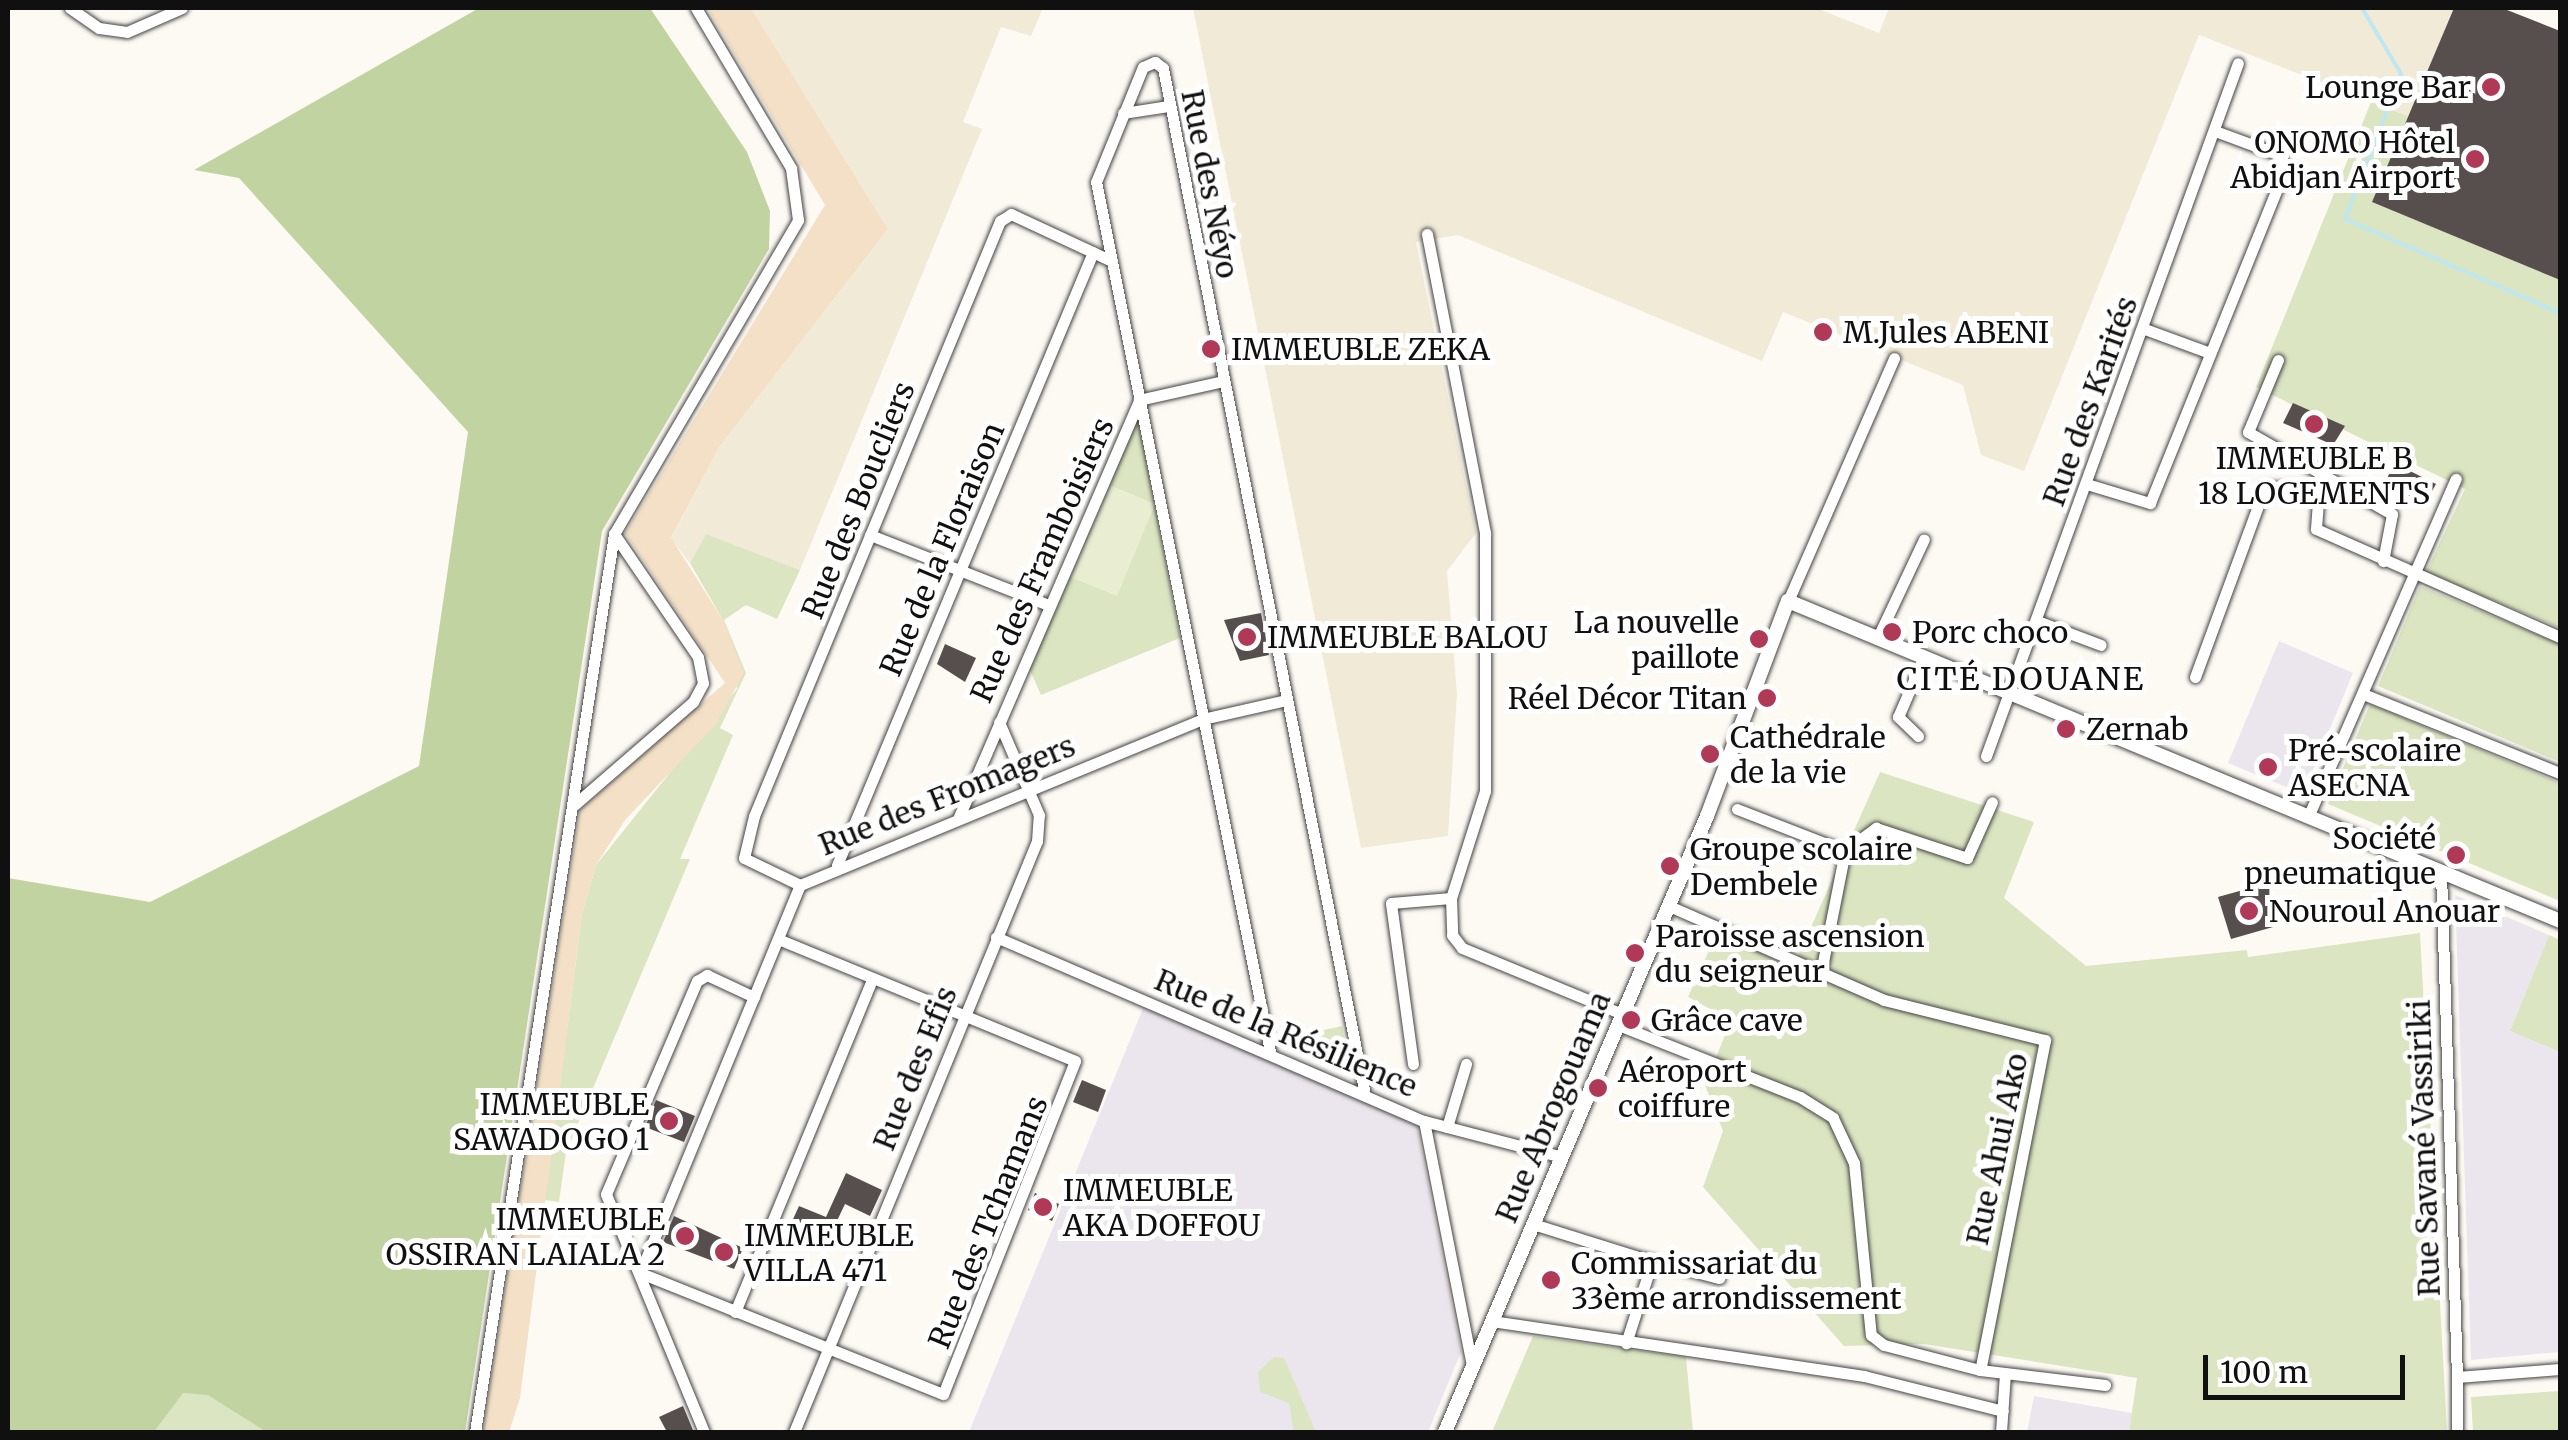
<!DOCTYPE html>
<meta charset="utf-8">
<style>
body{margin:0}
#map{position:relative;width:2568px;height:1440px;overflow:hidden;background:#fdfaf4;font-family:Merriweather,serif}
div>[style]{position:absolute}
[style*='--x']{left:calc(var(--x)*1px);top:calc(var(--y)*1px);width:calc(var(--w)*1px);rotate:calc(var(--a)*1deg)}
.industrial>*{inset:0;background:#ebe6ed}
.farmland>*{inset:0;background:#f1ead6}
.green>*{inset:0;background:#dbe5c1}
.forest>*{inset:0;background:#c2d3a2}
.sand>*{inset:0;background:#f3e0c6}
.pitch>*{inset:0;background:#e9edd2}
.stream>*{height:4px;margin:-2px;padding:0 2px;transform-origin:2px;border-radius:2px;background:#bfe7ef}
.building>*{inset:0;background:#574f4e}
.roads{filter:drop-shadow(0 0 2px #434343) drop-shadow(0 0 2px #434343)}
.minor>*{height:11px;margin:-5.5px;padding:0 5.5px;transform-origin:5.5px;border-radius:5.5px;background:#fff}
.tertiary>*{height:14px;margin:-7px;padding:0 7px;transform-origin:7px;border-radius:7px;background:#fff}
.dots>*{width:28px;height:28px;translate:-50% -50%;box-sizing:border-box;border:5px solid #fff;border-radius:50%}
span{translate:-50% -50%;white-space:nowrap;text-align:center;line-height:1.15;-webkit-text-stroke:10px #fff;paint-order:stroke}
.poi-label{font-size:30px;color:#101010}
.right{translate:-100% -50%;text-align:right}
.left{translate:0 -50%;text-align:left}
.street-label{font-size:30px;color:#101010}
.neighbourhood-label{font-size:32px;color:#101010;letter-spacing:2.5px}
.frame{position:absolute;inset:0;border:10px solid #101010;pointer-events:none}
.scale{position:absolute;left:2203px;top:1355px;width:202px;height:45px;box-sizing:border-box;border:5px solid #101010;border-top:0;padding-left:12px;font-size:30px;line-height:35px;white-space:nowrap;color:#101010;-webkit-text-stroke:8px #fff;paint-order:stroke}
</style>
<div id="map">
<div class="industrial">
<i style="clip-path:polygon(2279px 641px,2353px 673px,2303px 794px,2228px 763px)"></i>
<i style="clip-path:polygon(2455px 895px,2549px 935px,2510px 1031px,2560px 1052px,2560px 1352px,2471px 1360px)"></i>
<i style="clip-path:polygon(1144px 1006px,1416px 1122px,1461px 1352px,1428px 1432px,969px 1432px)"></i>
<i style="clip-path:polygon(2034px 1396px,2132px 1413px,2129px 1432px,2027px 1432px)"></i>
</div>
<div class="farmland">
<i style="clip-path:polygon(751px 8px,1043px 8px,1031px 36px,1001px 27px,963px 122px,982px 129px,800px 570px,706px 534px,690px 563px,671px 539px,720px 446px,888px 229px)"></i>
<i style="clip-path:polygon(1193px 8px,1816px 8px,1879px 33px,1889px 8px,2454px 8px,2408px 116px,2199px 35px,2024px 471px,1981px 455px,1963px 385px,1783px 312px,1762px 361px,1458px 235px,1416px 242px,1476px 533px,1447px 571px,1457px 694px,1448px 836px,1361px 848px)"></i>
</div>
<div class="green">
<i style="clip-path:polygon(2371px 102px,2408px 116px,2372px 202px,2560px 280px,2560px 628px,2426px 572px,2465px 489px,2256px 387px)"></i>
<i style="clip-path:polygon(1137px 413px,1180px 638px,1041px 695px,1030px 670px,1068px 576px,1117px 595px,1154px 504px,1106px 484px)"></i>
<i style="clip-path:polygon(706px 534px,800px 570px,777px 619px,746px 605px,724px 620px,746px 673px,720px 728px,733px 735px,680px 859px,690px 859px,566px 1152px,559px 1202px,545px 1200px,582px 914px,596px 865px,737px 689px,723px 620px,690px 563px)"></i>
<i style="clip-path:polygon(2420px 586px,2560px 644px,2560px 762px,2378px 686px)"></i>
<i style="clip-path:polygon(2370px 704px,2560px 783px,2560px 901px,2328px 804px)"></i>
<i style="clip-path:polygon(1880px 772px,2034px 822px,2004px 898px,2086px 966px,2247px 950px,2248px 957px,2420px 933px,2447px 1432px,2129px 1432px,2137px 1378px,1924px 1344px,1844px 1346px,1703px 1187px,1723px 1131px,1705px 1085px,1731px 1020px,1688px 997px,1715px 937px,1795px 963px)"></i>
<i style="clip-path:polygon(2549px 935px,2560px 940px,2560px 1052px,2510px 1031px)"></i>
<i style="clip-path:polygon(1342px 1026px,1351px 1076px,1278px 1040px)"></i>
<i style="clip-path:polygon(1533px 1336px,1686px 1357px,1693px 1432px,1492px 1432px)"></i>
<i style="clip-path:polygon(1274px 1357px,1284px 1358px,1316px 1432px,1294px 1432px,1289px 1403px,1260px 1392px,1258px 1372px)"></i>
<i style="clip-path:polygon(2560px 1391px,2560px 1432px,2473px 1432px,2471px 1397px)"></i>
<i style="clip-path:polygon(182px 1393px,208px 1394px,266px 1432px,154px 1432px)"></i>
</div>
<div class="forest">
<i style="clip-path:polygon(479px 8px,650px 8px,747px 152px,770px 211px,769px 249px,602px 531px,465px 1432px,266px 1432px,208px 1395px,183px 1393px,154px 1432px,8px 1432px,8px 878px,150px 902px,419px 766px,468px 432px,239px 178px,194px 170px)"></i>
</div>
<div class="sand">
<i style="clip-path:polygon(707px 8px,751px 8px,888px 229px,720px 446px,671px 538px,723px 620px,744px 673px,716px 724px,625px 820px,596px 865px,582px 914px,520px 1398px,509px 1432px,483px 1432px,580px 810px,725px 683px,625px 533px,825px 205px)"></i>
</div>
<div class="pitch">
<i style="clip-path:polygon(1106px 484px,1155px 504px,1117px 596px,1068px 576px)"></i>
</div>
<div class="stream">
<i style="--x:2362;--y:8;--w:77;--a:59.4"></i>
<i style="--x:2401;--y:74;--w:155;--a:111.1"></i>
<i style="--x:2345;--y:219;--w:235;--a:23.6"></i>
</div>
<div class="building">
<i style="clip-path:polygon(2454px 8px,2502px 8px,2560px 31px,2560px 280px,2372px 202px)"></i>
<i style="clip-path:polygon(2293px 403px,2345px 426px,2333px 445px,2283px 423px)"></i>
<i style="clip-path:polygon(2394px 463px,2436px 484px,2425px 504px,2385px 483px)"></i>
<i style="clip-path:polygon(1261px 613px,1269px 655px,1240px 661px,1224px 620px)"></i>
<i style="clip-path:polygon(945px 644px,976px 658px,965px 682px,937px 664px)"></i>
<i style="clip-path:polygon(2268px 883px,2280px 925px,2231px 939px,2218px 897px)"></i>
<i style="clip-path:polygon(1082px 1080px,1106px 1090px,1098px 1112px,1073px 1102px)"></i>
<i style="clip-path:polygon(656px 1100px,695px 1116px,684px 1142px,645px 1127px)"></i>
<i style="clip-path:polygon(846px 1173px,882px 1190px,870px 1216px,845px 1204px,825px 1246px,789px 1228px,799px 1206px,826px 1217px)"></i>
<i style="clip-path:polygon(1035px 1193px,1059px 1204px,1052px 1221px,1028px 1210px)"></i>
<i style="clip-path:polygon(674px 1216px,743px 1248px,734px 1269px,663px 1242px)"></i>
<i style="clip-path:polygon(683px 1406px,693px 1430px,667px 1432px,659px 1417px)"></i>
</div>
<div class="roads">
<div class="minor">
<i style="--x:70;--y:8;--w:35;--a:35"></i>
<i style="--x:99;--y:28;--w:28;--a:8"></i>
<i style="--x:127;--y:32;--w:60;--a:-23.6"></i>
<i style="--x:1123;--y:113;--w:47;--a:-8.7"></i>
<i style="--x:1427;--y:234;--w:305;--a:79"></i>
<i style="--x:1485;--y:533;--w:258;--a:90"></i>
<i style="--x:1485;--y:791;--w:112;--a:107.6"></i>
<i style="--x:1451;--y:898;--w:37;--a:88"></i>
<i style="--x:1452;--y:935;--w:16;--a:52"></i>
<i style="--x:1462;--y:948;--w:173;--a:22.4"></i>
<i style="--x:2142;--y:328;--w:72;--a:20.2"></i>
<i style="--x:2278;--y:360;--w:78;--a:112.6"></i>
<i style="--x:2248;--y:432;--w:166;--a:29.7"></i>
<i style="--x:2392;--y:514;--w:48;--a:100.8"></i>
<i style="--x:2320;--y:474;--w:55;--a:94.2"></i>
<i style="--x:2316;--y:529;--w:267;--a:23.9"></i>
<i style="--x:2087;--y:484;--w:66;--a:16.8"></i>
<i style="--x:2150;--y:503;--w:362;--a:-68"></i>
<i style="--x:2286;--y:167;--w:13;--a:-117"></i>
<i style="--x:2280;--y:155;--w:69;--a:-159.7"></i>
<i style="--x:870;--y:535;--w:192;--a:21.4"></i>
<i style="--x:1788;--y:601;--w:265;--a:-66.4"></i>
<i style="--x:2037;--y:621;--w:68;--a:20.6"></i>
<i style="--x:1877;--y:639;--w:110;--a:-64.8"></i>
<i style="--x:2195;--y:677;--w:202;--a:-69.8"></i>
<i style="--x:2265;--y:487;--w:54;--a:1.1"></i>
<i style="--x:2363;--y:694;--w:212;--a:21.9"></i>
<i style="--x:1918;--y:736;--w:28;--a:-136"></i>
<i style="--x:1898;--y:717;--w:63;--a:-66.7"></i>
<i style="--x:1986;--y:756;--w:737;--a:-70.02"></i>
<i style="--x:574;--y:805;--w:157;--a:-40.9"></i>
<i style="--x:693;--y:702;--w:21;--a:-62"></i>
<i style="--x:703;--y:683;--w:26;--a:-101"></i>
<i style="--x:698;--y:657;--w:149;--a:-124.3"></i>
<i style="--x:1737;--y:809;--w:116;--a:21.3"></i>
<i style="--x:1845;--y:851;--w:123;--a:101.2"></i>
<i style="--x:2308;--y:817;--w:369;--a:-66.4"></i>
<i style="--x:958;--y:819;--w:456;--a:-66.6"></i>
<i style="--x:1139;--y:400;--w:86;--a:-12.7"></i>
<i style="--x:1845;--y:851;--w:39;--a:-37"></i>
<i style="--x:1876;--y:828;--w:96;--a:18.2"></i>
<i style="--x:1967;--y:858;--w:61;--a:-65.9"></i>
<i style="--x:837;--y:865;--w:664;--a:-67.33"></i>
<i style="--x:2441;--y:872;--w:505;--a:88.19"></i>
<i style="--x:2457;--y:1377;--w:103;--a:-4.4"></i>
<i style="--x:800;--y:885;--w:62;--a:-154.3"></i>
<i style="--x:744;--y:858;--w:43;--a:-76.6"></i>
<i style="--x:754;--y:816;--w:644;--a:-67.54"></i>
<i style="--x:1000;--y:221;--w:13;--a:-32"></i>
<i style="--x:1011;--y:214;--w:111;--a:25"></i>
<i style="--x:1669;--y:906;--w:235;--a:23.6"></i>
<i style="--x:1884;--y:1000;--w:166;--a:14"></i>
<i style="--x:2045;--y:1040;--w:336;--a:101.1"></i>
<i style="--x:996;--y:937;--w:466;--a:23.3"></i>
<i style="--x:1424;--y:1121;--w:143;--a:14.6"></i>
<i style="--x:778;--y:939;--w:321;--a:22.3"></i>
<i style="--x:1075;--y:1061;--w:358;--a:111.6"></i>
<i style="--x:943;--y:1394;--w:326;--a:-158.2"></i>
<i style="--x:640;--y:1273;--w:420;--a:-67.6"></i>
<i style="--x:800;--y:885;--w:436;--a:-22.4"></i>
<i style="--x:1203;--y:719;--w:85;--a:-12.9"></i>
<i style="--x:1618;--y:1025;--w:196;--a:21.6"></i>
<i style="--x:1800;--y:1097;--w:39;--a:32"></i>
<i style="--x:1833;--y:1118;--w:50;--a:65"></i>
<i style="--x:1854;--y:1163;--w:173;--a:84.4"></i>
<i style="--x:1871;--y:1335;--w:16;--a:38"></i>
<i style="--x:1884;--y:1345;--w:99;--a:14.6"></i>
<i style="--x:1980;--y:1370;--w:126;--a:6.8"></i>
<i style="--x:1270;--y:1051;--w:886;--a:-101.32"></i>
<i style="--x:1096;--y:182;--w:124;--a:-67.8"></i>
<i style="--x:1143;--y:67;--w:13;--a:-23"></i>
<i style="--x:1155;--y:62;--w:10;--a:37"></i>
<i style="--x:1163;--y:68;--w:1042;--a:78.87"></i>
<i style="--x:1413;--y:1064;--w:162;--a:-97.8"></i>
<i style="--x:1391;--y:903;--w:60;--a:-4.8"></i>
<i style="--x:1424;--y:1121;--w:249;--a:78.9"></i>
<i style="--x:1447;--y:1127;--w:66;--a:-73.2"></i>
<i style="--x:1533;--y:1224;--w:107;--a:17.4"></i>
<i style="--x:1635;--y:1256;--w:19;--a:39"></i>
<i style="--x:1650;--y:1268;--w:79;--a:107.7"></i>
<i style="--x:1639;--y:1257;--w:83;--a:14.7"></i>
<i style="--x:735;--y:1312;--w:361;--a:-67.6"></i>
<i style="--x:1492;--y:1321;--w:376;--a:8.4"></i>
<i style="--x:1864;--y:1376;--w:143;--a:14.1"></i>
<i style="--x:2457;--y:1377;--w:55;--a:90"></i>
<i style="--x:475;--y:1432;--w:909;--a:-81.2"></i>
<i style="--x:614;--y:534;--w:364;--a:-59.6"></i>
<i style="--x:798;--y:220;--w:52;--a:-97.7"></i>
<i style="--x:791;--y:168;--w:186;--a:-120.7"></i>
<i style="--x:704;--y:1432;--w:257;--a:-112.4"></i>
<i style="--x:606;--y:1194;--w:232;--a:-66.9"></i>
<i style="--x:697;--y:981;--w:12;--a:-31"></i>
<i style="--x:707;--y:975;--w:52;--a:25.1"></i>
<i style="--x:794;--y:1432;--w:639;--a:-67.65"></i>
<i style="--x:1037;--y:841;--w:26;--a:-86"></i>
<i style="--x:1039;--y:815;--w:101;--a:-113.3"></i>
<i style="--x:2001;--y:1432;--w:59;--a:-86.1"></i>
</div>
<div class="tertiary">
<i style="--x:1445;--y:1432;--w:669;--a:-66.96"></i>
<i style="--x:1707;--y:816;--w:230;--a:-69.4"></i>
<i style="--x:1788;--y:601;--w:836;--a:22.51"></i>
</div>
</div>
<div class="dots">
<i style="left:2491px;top:87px;background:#af3957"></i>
<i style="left:2475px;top:159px;background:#af3957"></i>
<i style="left:1823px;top:332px;background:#af3957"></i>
<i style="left:1211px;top:349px;background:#af3957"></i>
<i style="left:2314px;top:424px;background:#af3957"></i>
<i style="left:1892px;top:632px;background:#af3957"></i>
<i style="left:1247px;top:637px;background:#af3957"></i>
<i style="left:1759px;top:639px;background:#af3957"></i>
<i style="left:1767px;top:698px;background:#af3957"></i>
<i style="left:2066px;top:729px;background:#af3957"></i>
<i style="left:1710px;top:754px;background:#af3957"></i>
<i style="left:2268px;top:767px;background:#af3957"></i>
<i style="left:2456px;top:855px;background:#af3957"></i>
<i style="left:1670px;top:866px;background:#af3957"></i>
<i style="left:2249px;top:911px;background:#af3957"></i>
<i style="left:1635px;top:953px;background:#af3957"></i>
<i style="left:1631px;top:1020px;background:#af3957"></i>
<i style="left:1598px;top:1088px;background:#af3957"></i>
<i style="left:669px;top:1121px;background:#af3957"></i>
<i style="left:1043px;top:1207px;background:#af3957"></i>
<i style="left:685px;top:1236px;background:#af3957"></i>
<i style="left:724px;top:1252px;background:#af3957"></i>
<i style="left:1551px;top:1280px;background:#af3957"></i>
</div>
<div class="poi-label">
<span class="right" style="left:2471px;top:87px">Lounge Bar</span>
<span class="right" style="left:2455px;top:159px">ONOMO Hôtel<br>Abidjan Airport</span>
<span class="left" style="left:1843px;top:332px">M.Jules ABENI</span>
<span class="left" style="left:1231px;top:349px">IMMEUBLE ZEKA</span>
<span style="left:2314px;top:475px">IMMEUBLE B<br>18 LOGEMENTS</span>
<span class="right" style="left:1739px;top:639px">La nouvelle<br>paillote</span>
<span class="left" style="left:1912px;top:632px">Porc choco</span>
<span class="left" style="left:1267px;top:637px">IMMEUBLE BALOU</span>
<span class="right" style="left:1747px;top:698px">Réel Décor Titan</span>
<span class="left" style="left:2086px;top:729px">Zernab</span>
<span class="left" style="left:1730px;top:754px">Cathédrale<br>de la vie</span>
<span class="left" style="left:2288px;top:767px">Pré-scolaire<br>ASECNA</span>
<span class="right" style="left:2436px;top:855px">Société<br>pneumatique</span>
<span class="left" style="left:1690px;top:866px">Groupe scolaire<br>Dembele</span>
<span class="left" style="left:2269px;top:911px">Nouroul Anouar</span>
<span class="left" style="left:1655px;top:953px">Paroisse ascension<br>du seigneur</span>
<span class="left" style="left:1651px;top:1020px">Grâce cave</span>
<span class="left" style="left:1618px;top:1088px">Aéroport<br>coiffure</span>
<span class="right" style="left:649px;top:1121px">IMMEUBLE<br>SAWADOGO 1</span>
<span class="left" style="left:1063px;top:1207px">IMMEUBLE<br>AKA DOFFOU</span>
<span class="right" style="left:665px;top:1236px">IMMEUBLE<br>OSSIRAN LAIALA 2</span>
<span class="left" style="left:744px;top:1252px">IMMEUBLE<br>VILLA 471</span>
<span class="left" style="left:1571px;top:1280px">Commissariat du<br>33ème arrondissement</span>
</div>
<div class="street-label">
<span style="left:1210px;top:184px;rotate:79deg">Rue des Néyo</span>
<span style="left:2090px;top:401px;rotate:-70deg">Rue des Karités</span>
<span style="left:858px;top:500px;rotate:-68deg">Rue des Boucliers</span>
<span style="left:942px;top:549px;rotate:-67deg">Rue de la Floraison</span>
<span style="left:1042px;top:560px;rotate:-66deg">Rue des Framboisiers</span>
<span style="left:947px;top:795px;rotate:-22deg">Rue des Fromagers</span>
<span style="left:1286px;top:1033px;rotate:23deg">Rue de la Résilience</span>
<span style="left:915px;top:1068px;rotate:-68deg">Rue des Efis</span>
<span style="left:1553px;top:1107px;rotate:-67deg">Rue Abrogouama</span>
<span style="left:2424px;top:1148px;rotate:-92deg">Rue Savané Vassiriki</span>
<span style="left:1997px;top:1149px;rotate:-78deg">Rue Ahui Ako</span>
<span style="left:988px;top:1222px;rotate:-68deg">Rue des Tchamans</span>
</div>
<div class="neighbourhood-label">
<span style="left:2021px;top:679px">CITÉ DOUANE</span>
</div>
<div class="frame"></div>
<div class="scale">100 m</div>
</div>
